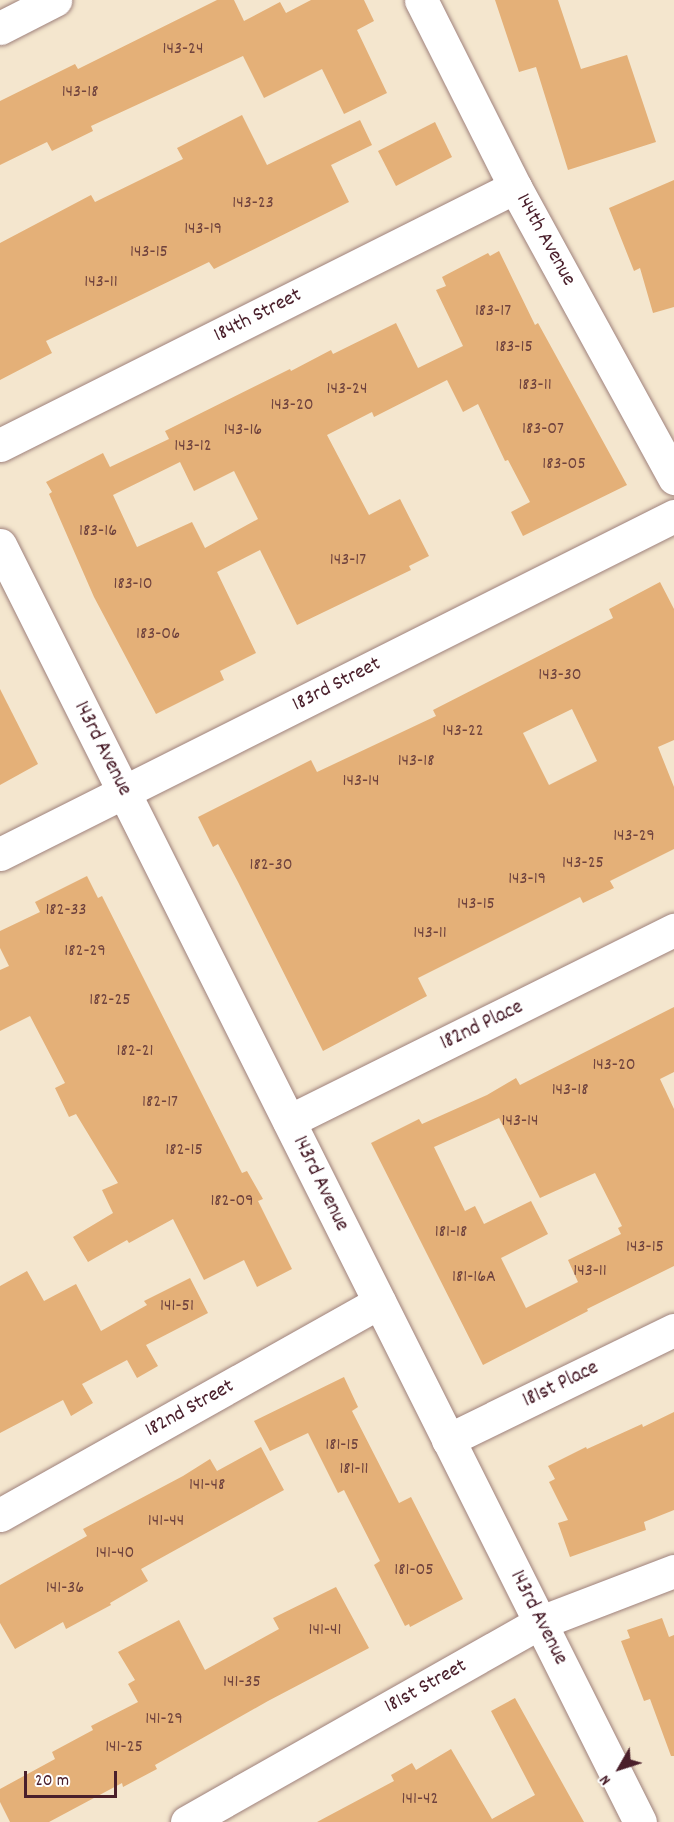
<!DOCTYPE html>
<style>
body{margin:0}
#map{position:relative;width:674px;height:1822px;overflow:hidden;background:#f4e6ce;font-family:Dekko,sans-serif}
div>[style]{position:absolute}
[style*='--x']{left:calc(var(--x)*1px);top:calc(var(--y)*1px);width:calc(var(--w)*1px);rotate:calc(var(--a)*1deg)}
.building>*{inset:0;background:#e4b078}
.roads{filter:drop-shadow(0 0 2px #9f827c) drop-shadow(0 0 2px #9f827c)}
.minor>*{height:33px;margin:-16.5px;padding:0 16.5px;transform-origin:16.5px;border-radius:16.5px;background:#fff}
span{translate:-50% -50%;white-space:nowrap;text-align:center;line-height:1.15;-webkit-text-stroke:4.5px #fff;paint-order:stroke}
.number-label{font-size:18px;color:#70433e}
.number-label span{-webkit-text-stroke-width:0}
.street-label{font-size:21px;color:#4a1f2b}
.north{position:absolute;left:590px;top:1738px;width:60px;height:60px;-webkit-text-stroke:4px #fff;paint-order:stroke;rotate:231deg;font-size:16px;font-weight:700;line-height:24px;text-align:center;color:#4a1f2b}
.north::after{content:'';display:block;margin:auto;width:21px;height:27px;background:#4a1f2b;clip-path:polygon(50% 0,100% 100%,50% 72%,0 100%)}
.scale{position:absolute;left:24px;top:1771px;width:93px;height:27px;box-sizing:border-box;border:3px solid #4a1f2b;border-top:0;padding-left:8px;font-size:18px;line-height:21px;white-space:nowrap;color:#4a1f2b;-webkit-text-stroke:4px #fff;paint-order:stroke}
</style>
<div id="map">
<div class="building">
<i style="clip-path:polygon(217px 0,234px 0,244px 21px,280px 2px,286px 13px,311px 0,364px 0,374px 21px,357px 30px,387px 93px,344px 114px,322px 69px,264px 98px,243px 56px,91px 126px,93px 131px,52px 151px,47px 142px,0 165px,0 101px,75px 64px,78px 69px)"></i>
<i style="clip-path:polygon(495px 0,558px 0,581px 69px,627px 55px,656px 142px,568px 170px,536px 67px,519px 72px)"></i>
<i style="clip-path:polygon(242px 115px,267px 165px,360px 120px,372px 145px,331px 165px,349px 202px,214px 269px,209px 262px,46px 341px,52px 353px,0 380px,0 243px,91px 195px,95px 202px,183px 159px,177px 148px)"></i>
<i style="clip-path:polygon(435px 122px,452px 157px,396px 186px,378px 151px)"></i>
<i style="clip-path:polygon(674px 180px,674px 307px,653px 313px,640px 268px,634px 271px,609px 208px)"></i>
<i style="clip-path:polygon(evenodd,499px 251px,535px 325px,538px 323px,627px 485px,523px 536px,511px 512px,530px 502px,508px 460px,505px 461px,478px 404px,463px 412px,447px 380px,374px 417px,372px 412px,327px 435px,369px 515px,400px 499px,429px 556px,409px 566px,411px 570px,297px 625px,260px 550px,217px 572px,256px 653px,220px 671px,224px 680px,156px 714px,94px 597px,49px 494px,52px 492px,46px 482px,103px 453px,110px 467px,169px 439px,165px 431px,290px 369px,291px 371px,331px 350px,333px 354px,396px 323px,418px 368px,463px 346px,436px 290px,446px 286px,442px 277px,488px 253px,490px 256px,499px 251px,180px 462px,194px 491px,234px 471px,258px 519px,205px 548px,192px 522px,137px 547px,113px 495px,180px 462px)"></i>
<i style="clip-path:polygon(evenodd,660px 582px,674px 609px,674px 740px,658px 747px,674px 787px,674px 849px,610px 881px,614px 888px,583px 903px,580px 897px,418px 978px,427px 996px,323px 1051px,238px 882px,218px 844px,213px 847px,198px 817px,311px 760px,317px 772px,436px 716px,433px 710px,613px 618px,609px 609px,660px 582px,572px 709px,597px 761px,549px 785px,523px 733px,572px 709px)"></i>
<i style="clip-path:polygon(0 689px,38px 764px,0 785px)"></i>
<i style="clip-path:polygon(87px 876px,98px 898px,102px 896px,242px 1173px,247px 1171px,263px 1199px,258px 1201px,292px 1269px,257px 1287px,244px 1260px,204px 1280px,173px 1219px,129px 1243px,127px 1240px,88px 1262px,73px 1237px,113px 1213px,102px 1190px,118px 1183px,76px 1114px,69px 1117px,55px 1088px,65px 1083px,30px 1016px,0 1031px,0 970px,9px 966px,0 948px,0 931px,40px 912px,35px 902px)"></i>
<i style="clip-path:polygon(evenodd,674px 1007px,674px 1072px,660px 1079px,674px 1109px,674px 1266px,587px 1309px,588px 1311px,483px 1365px,371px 1143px,419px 1119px,422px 1124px,487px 1095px,516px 1078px,520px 1085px,674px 1007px,499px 1118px,540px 1198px,595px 1173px,622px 1226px,618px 1228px,621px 1234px,568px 1260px,578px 1282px,526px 1308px,501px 1258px,548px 1234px,531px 1201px,484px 1224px,475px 1206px,465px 1211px,434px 1147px,499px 1118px)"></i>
<i style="clip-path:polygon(27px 1271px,44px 1301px,76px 1284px,101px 1331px,147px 1305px,144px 1301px,190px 1278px,208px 1313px,146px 1345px,158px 1366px,137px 1378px,127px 1360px,82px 1384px,93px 1403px,71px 1416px,63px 1400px,0 1433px,0 1286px)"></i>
<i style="clip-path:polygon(344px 1377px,358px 1407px,352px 1411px,399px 1503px,411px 1497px,463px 1599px,410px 1627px,409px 1624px,405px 1626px,374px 1565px,380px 1561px,344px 1490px,338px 1493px,308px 1433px,270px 1451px,254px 1421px)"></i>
<i style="clip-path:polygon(674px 1412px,674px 1510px,644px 1522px,646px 1530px,570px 1557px,558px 1523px,568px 1520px,549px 1482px,555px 1479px,548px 1466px,586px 1447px,587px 1449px,642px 1424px,643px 1427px)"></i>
<i style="clip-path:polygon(261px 1447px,284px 1490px,141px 1569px,148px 1581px,110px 1603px,111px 1605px,66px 1629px,63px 1622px,15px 1649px,0 1623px,0 1585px,87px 1536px,83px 1529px,183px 1476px,210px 1459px,217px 1471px)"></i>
<i style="clip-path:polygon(336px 1587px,369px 1648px,268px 1701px,155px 1765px,157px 1769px,123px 1787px,122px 1783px,49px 1822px,10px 1822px,0 1802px,0 1789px,55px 1759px,52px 1752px,93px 1730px,91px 1726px,138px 1702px,128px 1684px,135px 1680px,118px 1652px,179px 1620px,205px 1670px,279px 1629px,273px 1618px)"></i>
<i style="clip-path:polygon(662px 1618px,669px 1637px,674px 1635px,674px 1756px,671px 1756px,650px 1699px,644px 1701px,621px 1641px,630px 1638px,627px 1630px)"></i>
<i style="clip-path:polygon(515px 1698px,584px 1822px,317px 1822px,394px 1781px,391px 1775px,412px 1763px,416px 1770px,451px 1749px,492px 1819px,535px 1795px,491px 1711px)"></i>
</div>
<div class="roads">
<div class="minor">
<i style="--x:421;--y:0;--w:209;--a:63.3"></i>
<i style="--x:515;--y:187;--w:332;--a:61.3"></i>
<i style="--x:0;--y:28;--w:62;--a:-27"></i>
<i style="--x:0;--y:445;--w:576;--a:-26.61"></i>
<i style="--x:0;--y:545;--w:1428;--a:63.38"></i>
<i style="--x:0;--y:854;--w:754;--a:-26.63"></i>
<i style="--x:289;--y:1121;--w:430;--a:-26.4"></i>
<i style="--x:448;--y:1440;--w:251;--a:-26"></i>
<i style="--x:0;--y:1515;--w:435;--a:-29.3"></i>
<i style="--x:187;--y:1822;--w:407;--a:-29.5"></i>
<i style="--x:541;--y:1622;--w:142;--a:-21"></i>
</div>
</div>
<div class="number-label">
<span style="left:183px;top:50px">143-24</span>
<span style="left:80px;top:93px">143-18</span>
<span style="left:253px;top:204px">143-23</span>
<span style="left:203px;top:230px">143-19</span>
<span style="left:149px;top:253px">143-15</span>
<span style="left:101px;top:283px">143-11</span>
<span style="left:493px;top:312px">183-17</span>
<span style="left:514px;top:348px">183-15</span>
<span style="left:535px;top:386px">183-11</span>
<span style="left:347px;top:390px">143-24</span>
<span style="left:292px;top:406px">143-20</span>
<span style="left:543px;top:430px">183-07</span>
<span style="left:243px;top:431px">143-16</span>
<span style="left:193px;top:447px">143-12</span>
<span style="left:564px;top:465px">183-05</span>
<span style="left:98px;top:532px">183-16</span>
<span style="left:348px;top:561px">143-17</span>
<span style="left:133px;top:585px">183-10</span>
<span style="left:158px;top:635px">183-06</span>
<span style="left:560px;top:676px">143-30</span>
<span style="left:463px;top:732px">143-22</span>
<span style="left:416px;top:762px">143-18</span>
<span style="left:361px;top:782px">143-14</span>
<span style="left:634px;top:837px">143-29</span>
<span style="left:583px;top:864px">143-25</span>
<span style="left:271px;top:866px">182-30</span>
<span style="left:527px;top:880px">143-19</span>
<span style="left:476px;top:905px">143-15</span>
<span style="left:66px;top:911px">182-33</span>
<span style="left:430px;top:934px">143-11</span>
<span style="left:85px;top:952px">182-29</span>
<span style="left:110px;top:1001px">182-25</span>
<span style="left:135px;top:1052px">182-21</span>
<span style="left:614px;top:1066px">143-20</span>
<span style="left:570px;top:1091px">143-18</span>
<span style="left:160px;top:1103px">182-17</span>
<span style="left:520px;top:1122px">143-14</span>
<span style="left:184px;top:1151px">182-15</span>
<span style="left:232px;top:1202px">182-09</span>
<span style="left:451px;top:1233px">181-18</span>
<span style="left:645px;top:1248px">143-15</span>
<span style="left:590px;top:1272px">143-11</span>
<span style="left:474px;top:1278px">181-16A</span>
<span style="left:177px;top:1307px">141-51</span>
<span style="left:342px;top:1446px">181-15</span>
<span style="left:354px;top:1470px">181-11</span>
<span style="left:207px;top:1486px">141-48</span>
<span style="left:166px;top:1522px">141-44</span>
<span style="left:115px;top:1554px">141-40</span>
<span style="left:414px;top:1571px">181-05</span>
<span style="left:65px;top:1589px">141-36</span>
<span style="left:325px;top:1631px">141-41</span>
<span style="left:242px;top:1683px">141-35</span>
<span style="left:164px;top:1720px">141-29</span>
<span style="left:124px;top:1748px">141-25</span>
<span style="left:420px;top:1800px">141-42</span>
</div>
<div class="street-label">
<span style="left:545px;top:240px;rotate:61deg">144th Avenue</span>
<span style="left:258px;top:316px;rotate:-27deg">184th Street</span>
<span style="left:337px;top:685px;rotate:-27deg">183rd Street</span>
<span style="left:102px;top:749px;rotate:63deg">143rd Avenue</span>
<span style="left:482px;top:1026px;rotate:-26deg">182nd Place</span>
<span style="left:320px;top:1184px;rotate:64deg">143rd Avenue</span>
<span style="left:561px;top:1385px;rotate:-26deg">181st Place</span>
<span style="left:190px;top:1409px;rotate:-29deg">182nd Street</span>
<span style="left:538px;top:1618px;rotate:63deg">143rd Avenue</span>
<span style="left:426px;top:1687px;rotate:-29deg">181st Street</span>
</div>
<div class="north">N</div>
<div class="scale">20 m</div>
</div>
